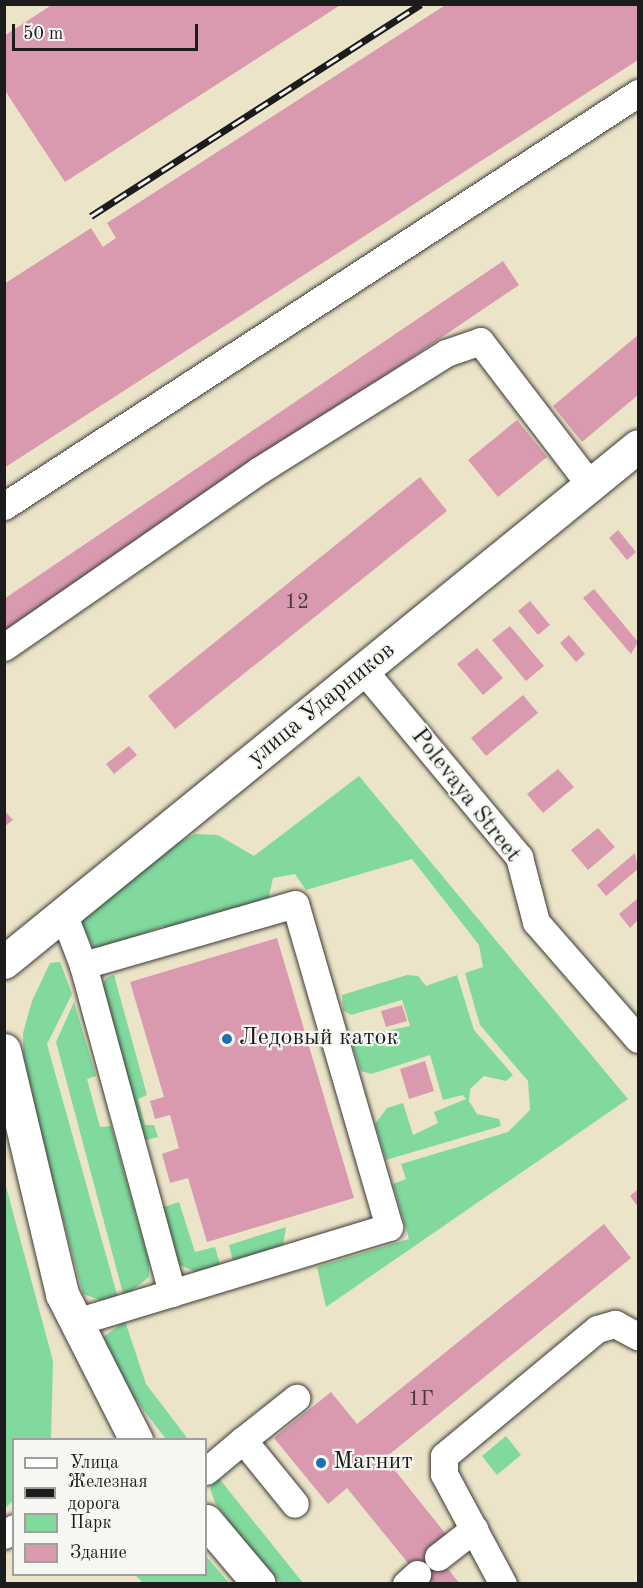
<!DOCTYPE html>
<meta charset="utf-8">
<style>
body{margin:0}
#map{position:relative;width:643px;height:1588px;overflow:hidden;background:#ece4c8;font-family:"Old Standard TT",serif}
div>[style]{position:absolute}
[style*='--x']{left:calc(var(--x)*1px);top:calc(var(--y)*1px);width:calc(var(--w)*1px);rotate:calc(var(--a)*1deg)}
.green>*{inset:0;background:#81d99e}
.building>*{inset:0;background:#d99aaf}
.roads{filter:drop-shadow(0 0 2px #3b3a36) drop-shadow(0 0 2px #3b3a36)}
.minor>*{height:27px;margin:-13.5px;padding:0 13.5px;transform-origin:13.5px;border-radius:13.5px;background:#fff}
.major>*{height:33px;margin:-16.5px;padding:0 16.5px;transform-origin:16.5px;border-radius:16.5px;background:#fff}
.rail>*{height:7px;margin-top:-3.5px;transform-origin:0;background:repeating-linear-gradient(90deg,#f6f6f2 0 14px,#1c1c1c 0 28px);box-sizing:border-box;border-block:2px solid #1c1c1c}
.dots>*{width:16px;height:16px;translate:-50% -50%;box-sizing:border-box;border:3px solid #f6f6f2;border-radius:50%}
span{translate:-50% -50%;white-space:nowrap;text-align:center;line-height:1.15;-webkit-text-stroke:4.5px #f6f6f2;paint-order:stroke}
.number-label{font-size:21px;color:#4b3c41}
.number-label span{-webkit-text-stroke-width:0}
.street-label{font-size:24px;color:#1c1c1c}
.poi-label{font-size:24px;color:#1c1c1c}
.left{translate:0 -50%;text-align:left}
.frame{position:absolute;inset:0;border:6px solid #1c1c1c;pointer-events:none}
.legend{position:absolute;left:12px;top:1438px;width:195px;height:138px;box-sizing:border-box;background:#f6f6f2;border:2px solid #9f9f9c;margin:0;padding:8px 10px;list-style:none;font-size:18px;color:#1c1c1c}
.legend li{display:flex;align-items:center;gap:12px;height:30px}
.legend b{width:30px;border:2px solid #9f9f9c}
.scale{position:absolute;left:12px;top:24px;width:186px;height:27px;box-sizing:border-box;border:3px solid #1c1c1c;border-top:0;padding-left:8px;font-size:18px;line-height:21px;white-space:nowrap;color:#1c1c1c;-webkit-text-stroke:4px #f6f6f2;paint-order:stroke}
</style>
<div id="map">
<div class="green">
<i style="clip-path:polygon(359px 776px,628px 1099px,326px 1307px,317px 1267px,409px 1239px,393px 1184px,406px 1179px,401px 1164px,508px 1132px,530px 1110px,528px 1081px,480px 1025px,465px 973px,483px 967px,479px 945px,412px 859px,306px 890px,295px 874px,273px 878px,268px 901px,163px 931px,163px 926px,96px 952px,79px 920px,170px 847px,195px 834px,218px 835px,254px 856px)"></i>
<i style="clip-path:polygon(60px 962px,72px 994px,47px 1044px,118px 1298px,103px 1301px,83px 1294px,24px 1071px,23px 1033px,32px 1001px,50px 963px)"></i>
<i style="clip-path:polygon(114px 975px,147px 1095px,138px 1099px,145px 1125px,154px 1125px,158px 1137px,138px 1142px,98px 996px,106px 978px)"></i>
<i style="clip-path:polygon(407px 975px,418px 976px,426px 986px,457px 975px,474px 1030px,513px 1075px,506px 1081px,484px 1076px,470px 1089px,469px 1101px,477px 1114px,499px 1119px,501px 1126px,386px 1160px,375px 1124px,387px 1108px,403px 1103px,413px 1135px,438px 1123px,434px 1112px,466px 1099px,463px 1095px,443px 1100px,430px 1055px,371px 1074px,361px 1071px,353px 1047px,357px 1037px,410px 1026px,402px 1000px,351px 1015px,343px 1010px,342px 995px)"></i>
<i style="clip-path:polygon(74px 1002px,96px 1076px,87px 1079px,100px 1127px,111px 1126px,149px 1262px,149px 1277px,124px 1297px,56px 1042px)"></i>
<i style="clip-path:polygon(4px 1179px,53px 1361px,51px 1439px,14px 1440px,13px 1501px,5px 1508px)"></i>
<i style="clip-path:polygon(179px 1202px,195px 1252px,215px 1247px,221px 1268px,201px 1274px,175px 1263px,158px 1209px)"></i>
<i style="clip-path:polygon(286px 1227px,283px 1245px,234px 1265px,229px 1245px)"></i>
<i style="clip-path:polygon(125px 1321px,146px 1384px,188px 1439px,166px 1439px,128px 1390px,102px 1338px)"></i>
<i style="clip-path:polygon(506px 1436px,521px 1455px,497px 1475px,482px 1456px)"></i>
<i style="clip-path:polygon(218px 1477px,303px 1583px,281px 1583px,249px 1548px,215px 1503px,210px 1488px)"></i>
<i style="clip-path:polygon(206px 1556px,229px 1583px,143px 1583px,135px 1575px,206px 1574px)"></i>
</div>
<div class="building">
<i style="clip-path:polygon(53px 4px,342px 4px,65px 182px,4px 89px,4px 36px)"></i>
<i style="clip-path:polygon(447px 4px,638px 4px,638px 60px,4px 468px,4px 284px,91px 228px,103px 247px,116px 238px,107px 223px)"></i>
<i style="clip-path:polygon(503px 261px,519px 285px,4px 634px,4px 599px)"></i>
<i style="clip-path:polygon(638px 335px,638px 395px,582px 442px,553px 406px)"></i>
<i style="clip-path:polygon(517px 420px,547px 457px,498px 497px,468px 460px)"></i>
<i style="clip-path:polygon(420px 477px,447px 511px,175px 729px,148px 696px)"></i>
<i style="clip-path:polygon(618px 530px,636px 552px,627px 560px,609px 538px)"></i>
<i style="clip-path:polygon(594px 589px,638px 642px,631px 654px,583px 598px)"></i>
<i style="clip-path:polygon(530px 601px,550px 625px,538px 635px,518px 611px)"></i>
<i style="clip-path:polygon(510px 626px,544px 666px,526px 681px,492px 640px)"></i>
<i style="clip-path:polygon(569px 635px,585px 654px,576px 662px,560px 643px)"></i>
<i style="clip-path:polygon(477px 648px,503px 678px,483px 695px,457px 664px)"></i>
<i style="clip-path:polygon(523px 695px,538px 713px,486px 756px,471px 738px)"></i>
<i style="clip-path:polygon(129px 746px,137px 755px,114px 774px,106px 764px)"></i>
<i style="clip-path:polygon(558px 769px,574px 787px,543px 813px,527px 794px)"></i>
<i style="clip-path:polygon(4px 810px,13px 820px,4px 827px)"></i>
<i style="clip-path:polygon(598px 828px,615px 847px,588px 870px,571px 850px)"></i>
<i style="clip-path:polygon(635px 853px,638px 869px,606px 896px,597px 885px)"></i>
<i style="clip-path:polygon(638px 898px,638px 920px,630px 928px,619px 914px)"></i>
<i style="clip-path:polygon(277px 938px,354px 1198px,207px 1242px,188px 1178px,170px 1183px,162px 1154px,179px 1148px,170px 1115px,155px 1119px,150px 1101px,164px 1097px,130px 982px)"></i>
<i style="clip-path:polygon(402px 1005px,407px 1021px,386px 1027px,381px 1011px)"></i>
<i style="clip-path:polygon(425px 1061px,434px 1091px,409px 1099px,400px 1069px)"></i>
<i style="clip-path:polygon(638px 1189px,638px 1207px,630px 1196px)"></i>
<i style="clip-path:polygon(604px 1224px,631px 1258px,385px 1458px,449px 1538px,433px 1550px,460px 1584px,425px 1584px,347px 1488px,328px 1504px,274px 1438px,331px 1392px,357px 1424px)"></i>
</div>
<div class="roads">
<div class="minor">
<i style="--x:4;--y:506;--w:757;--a:-33.08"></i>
<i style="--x:4;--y:647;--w:309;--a:-34.7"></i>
<i style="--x:258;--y:471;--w:222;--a:-32.1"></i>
<i style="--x:446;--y:353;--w:36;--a:-19"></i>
<i style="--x:480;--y:341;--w:181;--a:52.6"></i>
<i style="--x:365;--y:672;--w:241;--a:50.2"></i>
<i style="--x:519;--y:857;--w:67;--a:75.3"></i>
<i style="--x:536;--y:922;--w:155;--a:48.9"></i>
<i style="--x:63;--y:913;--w:56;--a:69"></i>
<i style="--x:83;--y:965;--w:340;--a:74.8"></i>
<i style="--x:76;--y:1322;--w:327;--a:-16.9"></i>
<i style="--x:389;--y:1227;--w:336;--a:-106.2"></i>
<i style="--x:295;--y:904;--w:221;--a:163.9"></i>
<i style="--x:243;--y:1440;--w:68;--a:-38.4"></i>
<i style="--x:206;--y:1471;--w:48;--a:-40"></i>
<i style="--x:243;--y:1440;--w:82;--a:50.9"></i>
<i style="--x:4;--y:1535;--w:12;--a:-35"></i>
<i style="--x:438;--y:1557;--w:46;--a:-37.9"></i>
<i style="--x:406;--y:1584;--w:15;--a:-42"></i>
<i style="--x:503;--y:1584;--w:125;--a:-118.2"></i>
<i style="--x:444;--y:1474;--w:18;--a:-90"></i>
<i style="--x:444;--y:1456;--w:199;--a:-39.7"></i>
<i style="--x:597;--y:1329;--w:19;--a:-16"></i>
<i style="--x:615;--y:1324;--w:26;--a:28"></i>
</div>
<div class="major">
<i style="--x:4;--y:962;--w:817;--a:-39.14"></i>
<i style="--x:4;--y:1050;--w:251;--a:76.6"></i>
<i style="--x:62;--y:1294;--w:164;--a:63.1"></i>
<i style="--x:206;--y:1521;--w:82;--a:49.9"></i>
</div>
</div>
<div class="rail">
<i style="--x:91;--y:216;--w:392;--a:-32.7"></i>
</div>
<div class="dots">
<i style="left:227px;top:1039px;background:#1f6fb2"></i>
<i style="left:321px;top:1463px;background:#1f6fb2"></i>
</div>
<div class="number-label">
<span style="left:297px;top:603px">12</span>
<span style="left:421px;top:1400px">1Г</span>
</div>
<div class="street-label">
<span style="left:322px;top:705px;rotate:-39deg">улица Ударников</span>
<span style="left:465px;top:796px;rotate:52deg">Polevaya Street</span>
</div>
<div class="poi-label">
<span class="left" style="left:239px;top:1039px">Ледовый каток</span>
<span class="left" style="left:333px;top:1463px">Магнит</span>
</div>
<div class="frame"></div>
<ul class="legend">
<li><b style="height:8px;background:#fff"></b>Улица</li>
<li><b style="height:8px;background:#1c1c1c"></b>Железная дорога</li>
<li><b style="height:16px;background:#81d99e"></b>Парк</li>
<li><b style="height:16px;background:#d99aaf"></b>Здание</li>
</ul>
<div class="scale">50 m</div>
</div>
